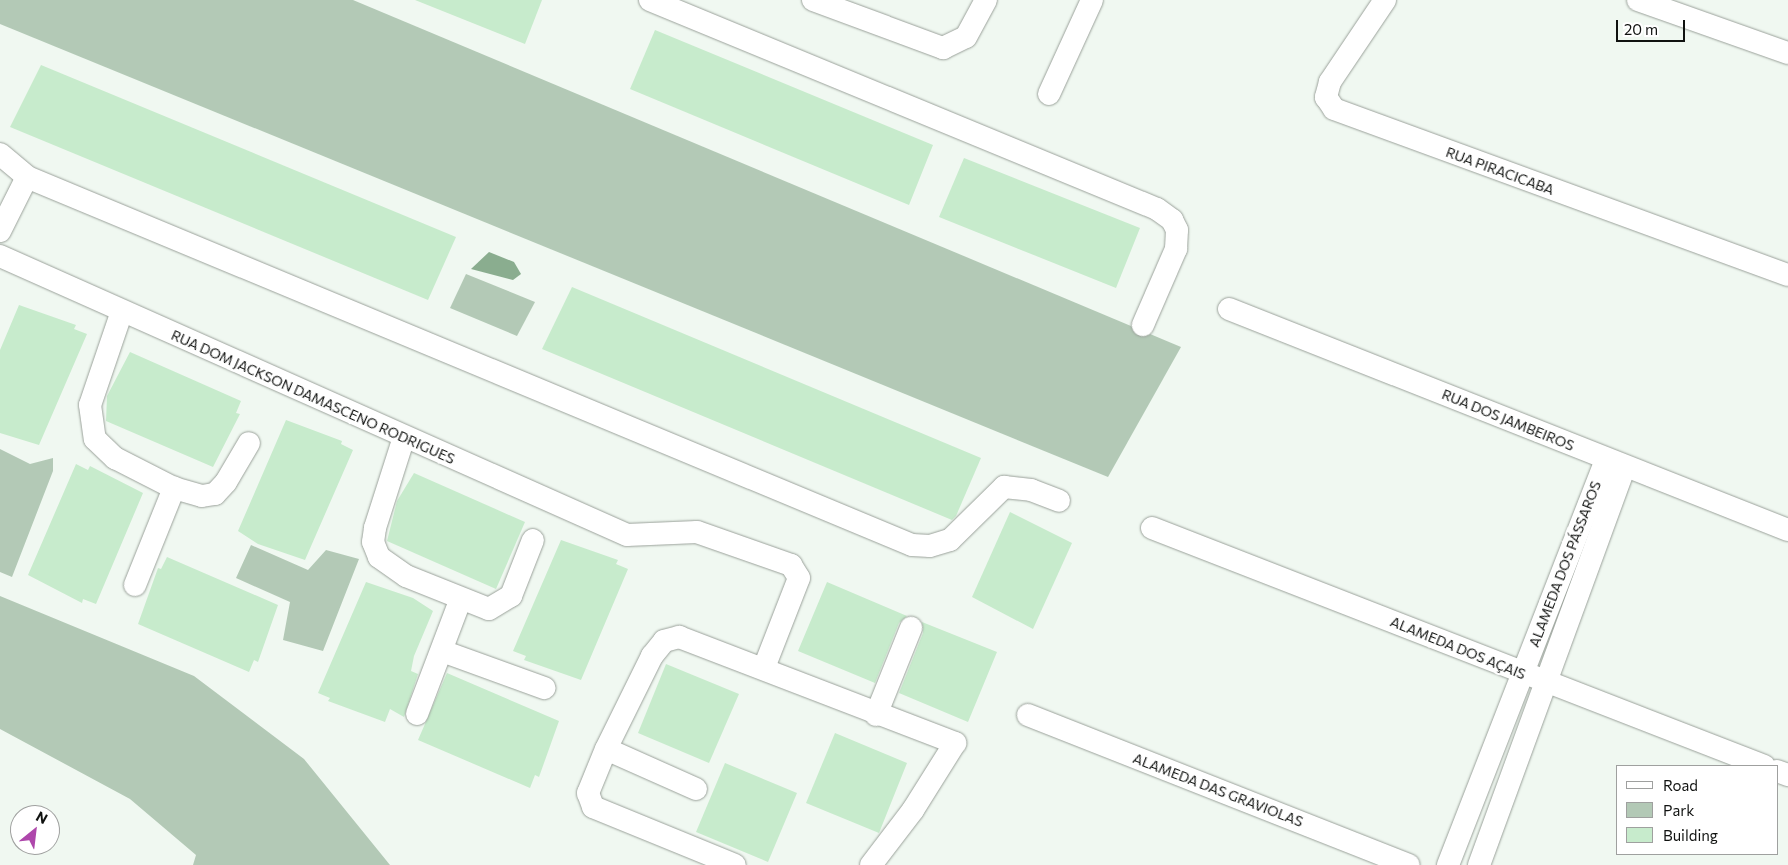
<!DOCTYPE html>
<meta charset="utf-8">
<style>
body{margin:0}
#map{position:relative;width:1788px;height:865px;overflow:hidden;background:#f0f8f1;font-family:Commissioner,sans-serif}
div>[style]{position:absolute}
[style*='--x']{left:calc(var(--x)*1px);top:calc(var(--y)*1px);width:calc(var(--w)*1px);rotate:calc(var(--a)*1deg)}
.green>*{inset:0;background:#b3c9b6}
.water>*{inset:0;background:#8aad8f}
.building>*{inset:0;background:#c7ebcc}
.roads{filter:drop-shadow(0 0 1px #9aa19a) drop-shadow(0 0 1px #9aa19a)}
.minor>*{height:22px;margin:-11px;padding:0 11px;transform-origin:11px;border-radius:11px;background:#fff}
span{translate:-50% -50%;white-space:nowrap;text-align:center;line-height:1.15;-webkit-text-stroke:4.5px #fff;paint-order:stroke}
.street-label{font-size:14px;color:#101210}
.legend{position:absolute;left:1616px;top:765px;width:162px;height:90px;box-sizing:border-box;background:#fff;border:1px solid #9fa09f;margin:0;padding:6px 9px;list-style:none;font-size:15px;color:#101210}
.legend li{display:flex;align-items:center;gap:10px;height:25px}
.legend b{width:25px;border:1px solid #9fa09f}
.north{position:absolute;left:10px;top:805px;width:50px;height:50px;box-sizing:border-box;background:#fff;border:1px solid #9fa09f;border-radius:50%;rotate:29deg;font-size:14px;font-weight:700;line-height:20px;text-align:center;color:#101210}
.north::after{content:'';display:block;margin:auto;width:18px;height:22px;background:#ae47ab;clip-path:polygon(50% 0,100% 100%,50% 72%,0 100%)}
.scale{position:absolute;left:1616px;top:20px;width:69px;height:22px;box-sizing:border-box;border:2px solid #101210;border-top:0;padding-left:6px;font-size:15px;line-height:18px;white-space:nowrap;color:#101210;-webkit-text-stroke:4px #fff;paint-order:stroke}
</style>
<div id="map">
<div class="green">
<i style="clip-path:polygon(0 0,353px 0,1181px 347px,1108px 477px,0 24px)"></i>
<i style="clip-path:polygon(466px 274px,535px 302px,517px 336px,450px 308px)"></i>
<i style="clip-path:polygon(0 449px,30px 464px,53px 458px,53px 471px,12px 577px,0 572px)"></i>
<i style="clip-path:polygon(251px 545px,308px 570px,326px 550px,359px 559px,323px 651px,283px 640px,290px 602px,236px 578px)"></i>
<i style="clip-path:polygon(0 596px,194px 676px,304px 759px,390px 865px,193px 865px,196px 855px,130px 799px,0 729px)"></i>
</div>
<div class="water">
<i style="clip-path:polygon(489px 252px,514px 262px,521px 274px,513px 280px,471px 269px)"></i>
</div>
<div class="building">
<i style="clip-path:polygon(415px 0,542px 0,525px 44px)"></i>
<i style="clip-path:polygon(655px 30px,933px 145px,909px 205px,630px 89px)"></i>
<i style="clip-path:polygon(41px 65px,456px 237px,428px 300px,10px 127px)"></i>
<i style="clip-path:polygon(964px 158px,1140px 228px,1116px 288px,939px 217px)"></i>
<i style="clip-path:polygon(572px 287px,981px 458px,956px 516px,952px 520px,542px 349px)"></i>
<i style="clip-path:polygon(19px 305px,76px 325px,74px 329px,87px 334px,39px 445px,0 433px,0 350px)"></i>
<i style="clip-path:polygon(130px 352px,241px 401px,236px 413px,240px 414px,213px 467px,106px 421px,107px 396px)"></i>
<i style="clip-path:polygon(286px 420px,342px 441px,341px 444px,353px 450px,305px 560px,258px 544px,238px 531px)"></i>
<i style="clip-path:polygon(76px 464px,88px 470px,90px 466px,143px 493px,96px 604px,83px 599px,82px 603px,28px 575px)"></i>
<i style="clip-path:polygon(414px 473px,525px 522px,496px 589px,387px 541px,397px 501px)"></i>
<i style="clip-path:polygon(1010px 512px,1072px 543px,1033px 629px,972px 597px)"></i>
<i style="clip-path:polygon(561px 540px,618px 560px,616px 564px,628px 569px,581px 680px,524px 660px,526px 656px,513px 651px)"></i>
<i style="clip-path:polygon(167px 557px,278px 605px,258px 662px,254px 660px,249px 672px,138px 624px,158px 568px,161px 569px)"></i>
<i style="clip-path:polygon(366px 582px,413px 598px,433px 611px,414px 656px,411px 671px,418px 674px,404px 717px,390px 709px,385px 722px,328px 701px,330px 698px,318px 693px)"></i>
<i style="clip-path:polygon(827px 582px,907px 616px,899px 623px,875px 683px,798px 651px)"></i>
<i style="clip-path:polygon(922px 622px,997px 652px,968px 722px,899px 693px,923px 633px)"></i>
<i style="clip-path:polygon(666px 664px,739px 694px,709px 763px,638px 733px)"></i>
<i style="clip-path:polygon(447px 673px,559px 721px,539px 777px,535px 775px,530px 788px,418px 740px)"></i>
<i style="clip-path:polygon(835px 733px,907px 763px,879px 833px,806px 803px)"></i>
<i style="clip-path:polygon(725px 763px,797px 793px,768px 862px,696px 832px)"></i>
</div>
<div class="roads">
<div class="minor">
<i style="--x:650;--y:0;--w:548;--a:22.4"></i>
<i style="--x:1157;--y:209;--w:19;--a:36"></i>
<i style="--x:1172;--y:220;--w:11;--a:63"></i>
<i style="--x:1177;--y:230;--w:19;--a:93"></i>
<i style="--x:1176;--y:249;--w:83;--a:113.5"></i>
<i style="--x:813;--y:0;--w:139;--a:20.3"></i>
<i style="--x:943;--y:48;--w:25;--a:-26"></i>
<i style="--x:966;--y:37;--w:42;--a:-61.6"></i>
<i style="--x:1385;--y:0;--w:99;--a:123.9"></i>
<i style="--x:1330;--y:82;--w:16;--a:105"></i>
<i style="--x:1326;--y:97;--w:14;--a:56"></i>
<i style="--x:1334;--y:109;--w:483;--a:20.1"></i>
<i style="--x:1638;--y:0;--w:159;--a:19.5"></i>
<i style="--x:1049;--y:94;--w:103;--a:-65.4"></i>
<i style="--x:0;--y:154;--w:35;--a:40"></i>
<i style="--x:0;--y:231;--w:60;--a:-63.4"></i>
<i style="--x:27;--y:177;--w:958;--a:22.58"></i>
<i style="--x:912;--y:545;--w:18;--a:3"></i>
<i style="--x:930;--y:546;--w:21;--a:-17"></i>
<i style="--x:950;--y:540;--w:76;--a:-44.5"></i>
<i style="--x:1004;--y:487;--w:27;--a:6"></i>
<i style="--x:1031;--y:490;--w:30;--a:21"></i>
<i style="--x:0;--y:256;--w:686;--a:23.99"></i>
<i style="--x:627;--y:535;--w:70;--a:-2.5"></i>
<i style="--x:697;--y:532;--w:100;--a:19.3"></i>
<i style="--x:791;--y:565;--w:15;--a:58"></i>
<i style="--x:799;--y:578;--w:97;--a:111.3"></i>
<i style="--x:1229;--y:309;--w:601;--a:21.57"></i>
<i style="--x:121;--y:314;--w:96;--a:108.8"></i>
<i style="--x:90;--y:405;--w:34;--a:82"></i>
<i style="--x:95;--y:439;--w:28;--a:44"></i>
<i style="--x:115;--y:458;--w:66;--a:27"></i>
<i style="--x:174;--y:488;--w:29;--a:16"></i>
<i style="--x:202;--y:496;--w:13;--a:-9"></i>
<i style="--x:215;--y:494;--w:16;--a:-47"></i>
<i style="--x:226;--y:482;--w:45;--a:-59.5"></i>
<i style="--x:404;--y:437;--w:96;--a:107.7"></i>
<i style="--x:375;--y:528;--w:14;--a:98"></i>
<i style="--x:373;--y:542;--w:16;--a:68"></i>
<i style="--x:379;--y:557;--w:33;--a:35"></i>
<i style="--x:406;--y:576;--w:89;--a:21.7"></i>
<i style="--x:489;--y:609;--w:26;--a:-31"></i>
<i style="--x:511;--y:596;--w:60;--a:-68.6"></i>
<i style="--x:1152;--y:528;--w:657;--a:21.25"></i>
<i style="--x:135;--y:585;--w:105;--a:-68.1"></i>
<i style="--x:442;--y:651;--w:109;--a:19.9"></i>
<i style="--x:417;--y:714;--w:121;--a:-69.2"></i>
<i style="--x:876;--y:715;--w:94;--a:-68.1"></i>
<i style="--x:1028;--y:715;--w:409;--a:21.5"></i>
<i style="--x:606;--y:749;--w:48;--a:112.2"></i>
<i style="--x:588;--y:793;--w:15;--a:70"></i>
<i style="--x:593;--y:807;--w:153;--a:22.2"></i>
<i style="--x:1777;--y:771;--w:12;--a:20"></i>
<i style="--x:696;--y:789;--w:98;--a:-156"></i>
<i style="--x:606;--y:749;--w:104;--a:-63.7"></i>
<i style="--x:652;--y:656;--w:19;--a:-51"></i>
<i style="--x:664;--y:641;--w:16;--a:-15"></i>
<i style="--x:679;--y:637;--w:296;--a:21"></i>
<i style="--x:955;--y:743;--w:79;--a:122.1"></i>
<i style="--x:913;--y:810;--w:69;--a:127.4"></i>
<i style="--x:1448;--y:865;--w:435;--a:-68.7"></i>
<i style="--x:1479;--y:865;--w:424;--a:-69.9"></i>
</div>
</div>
<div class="street-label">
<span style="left:1500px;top:171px;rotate:20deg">RUA PIRACICABA</span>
<span style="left:313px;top:397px;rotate:24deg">RUA DOM JACKSON DAMASCENO RODRIGUES</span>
<span style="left:1508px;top:420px;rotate:22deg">RUA DOS JAMBEIROS</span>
<span style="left:1565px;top:564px;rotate:-69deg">ALAMEDA DOS PÁSSAROS</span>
<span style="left:1458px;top:648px;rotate:22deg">ALAMEDA DOS AÇAIS</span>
<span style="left:1218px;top:790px;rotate:21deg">ALAMEDA DAS GRAVIOLAS</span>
</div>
<ul class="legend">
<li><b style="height:6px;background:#fff"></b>Road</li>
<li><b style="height:14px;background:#b3c9b6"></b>Park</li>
<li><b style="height:14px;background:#c7ebcc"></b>Building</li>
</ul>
<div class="north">N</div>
<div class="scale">20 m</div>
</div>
